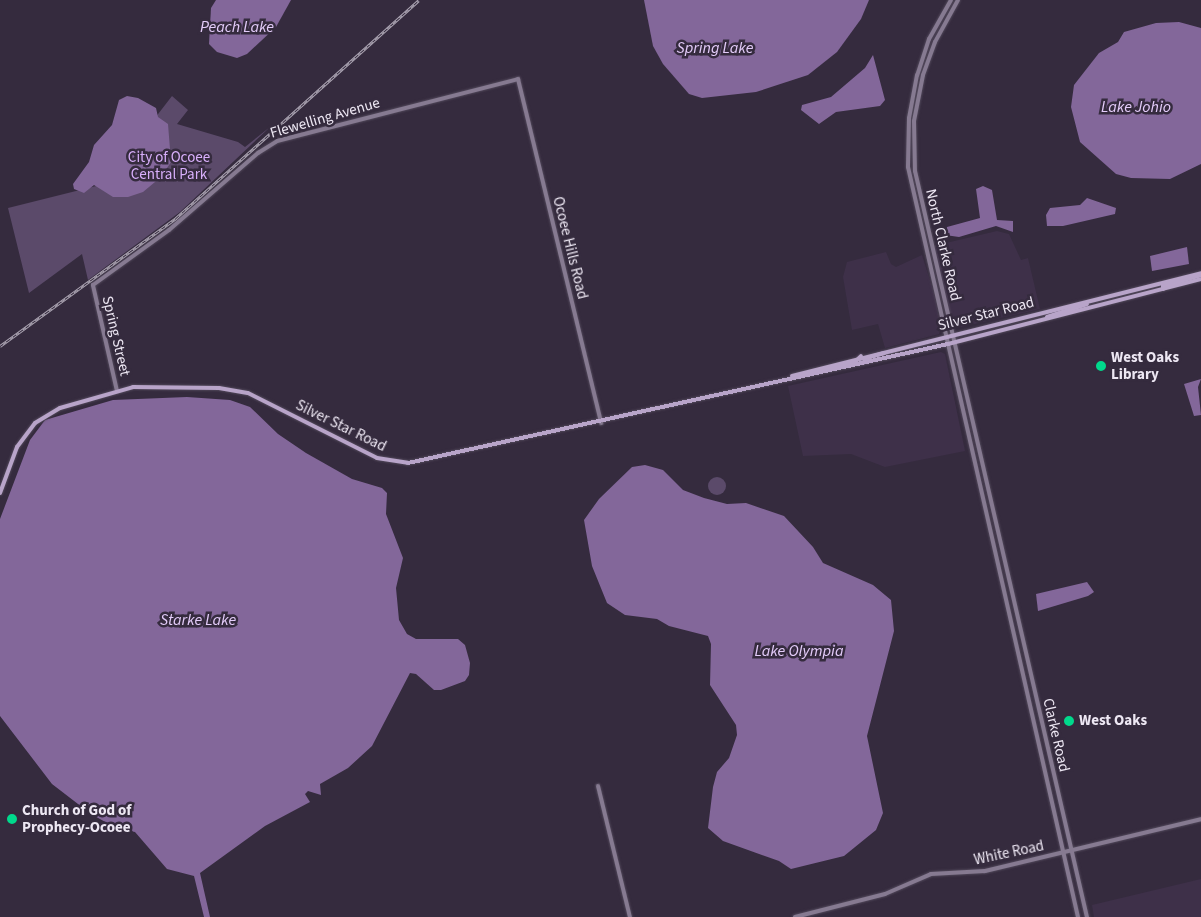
<!DOCTYPE html>
<style>
body{margin:0}
#map{position:relative;width:1201px;height:917px;overflow:hidden;background:#352b3e;font-family:"Source Sans 3",sans-serif}
div>[style]{position:absolute}
[style*='--x']{left:calc(var(--x)*1px);top:calc(var(--y)*1px);width:calc(var(--w)*1px);rotate:calc(var(--a)*1deg)}
.built>*{inset:0;background:#3e3049}
.green>*{inset:0;background:#5b4a6a}
.round{border-radius:50%}
.water>*{inset:0;background:#83679a}
.roads{filter:drop-shadow(0 0 1px #52495b) drop-shadow(0 0 1px #52495b)}
.tertiary>*{height:4px;margin:-2px;padding:0 2px;transform-origin:2px;border-radius:2px;background:#867a91}
.secondary>*{height:4px;margin:-2px;padding:0 2px;transform-origin:2px;border-radius:2px;background:#b8a4c9}
.rail>*{height:3px;margin-top:-1.5px;transform-origin:0;background:repeating-linear-gradient(90deg,#352b3e 0 4px,#ada6b4 0 8px);box-sizing:border-box;border-block:1px solid #ada6b4}
.dots>*{width:14px;height:14px;translate:-50% -50%;box-sizing:border-box;border:2px solid #352b3e;border-radius:50%}
span{translate:-50% -50%;white-space:nowrap;text-align:center;line-height:1.15;-webkit-text-stroke:5px #352b3e;paint-order:stroke}
.street-label{font-size:15px;color:#ede7f3}
.park-label{font-size:15px;color:#d8affb}
.poi-label{font-size:15px;color:#ede7f3;font-weight:700}
.left{translate:0 -50%;text-align:left}
.water-label{font-size:16px;color:#e4ccfa;font-style:italic}
</style>
<div id="map">
<div class="built">
<i style="clip-path:polygon(997px 231px,1009px 234px,1021px 260px,1028px 258px,1040px 309px,957px 328px,950px 321px,933px 246px)"></i>
<i style="clip-path:polygon(886px 252px,891px 264px,896px 267px,922px 255px,934px 293px,941px 329px,939px 334px,885px 348px,878px 324px,852px 330px,843px 277px,847px 262px)"></i>
<i style="clip-path:polygon(941px 352px,945px 354px,965px 451px,885px 467px,851px 454px,803px 456px,788px 386px)"></i>
<i style="clip-path:polygon(1201px 879px,1201px 917px,1094px 917px,1092px 905px)"></i>
</div>
<div class="green">
<i style="clip-path:polygon(172px 96px,188px 110px,177px 124px,238px 142px,245px 147px,270px 127px,180px 212px,88px 280px,82px 254px,29px 293px,8px 208px,104px 184px)"></i>
<i class="round" style="left:708px;top:477px;width:18px;height:18px"></i>
</div>
<div class="water">
<i style="clip-path:polygon(216px 0,291px 0,276px 27px,247px 54px,237px 58px,217px 52px,209px 44px,211px 8px)"></i>
<i style="clip-path:polygon(644px 0,869px 0,861px 19px,837px 52px,808px 75px,756px 92px,702px 98px,689px 94px,663px 64px,653px 46px)"></i>
<i style="clip-path:polygon(1179px 22px,1201px 28px,1201px 164px,1170px 179px,1131px 178px,1116px 174px,1080px 142px,1071px 107px,1074px 85px,1099px 53px,1118px 42px,1124px 32px,1156px 23px)"></i>
<i style="clip-path:polygon(873px 55px,885px 100px,880px 106px,836px 112px,819px 124px,801px 110px,802px 105px,831px 97px,865px 68px)"></i>
<i style="clip-path:polygon(127px 96px,138px 98px,156px 108px,158px 117px,168px 124px,171px 162px,161px 177px,143px 192px,128px 197px,113px 197px,94px 185px,84px 193px,74px 189px,73px 184px,89px 162px,94px 145px,112px 125px,119px 100px)"></i>
<i style="clip-path:polygon(983px 186px,992px 190px,997px 220px,1013px 221px,1013px 232px,996px 226px,959px 237px,945px 235px,947px 227px,980px 218px,976px 189px)"></i>
<i style="clip-path:polygon(1087px 198px,1116px 208px,1115px 214px,1063px 226px,1047px 226px,1046px 215px,1050px 208px,1080px 205px)"></i>
<i style="clip-path:polygon(1187px 247px,1189px 264px,1152px 271px,1150px 256px)"></i>
<i style="clip-path:polygon(1201px 379px,1198px 387px,1201px 415px,1194px 416px,1184px 384px)"></i>
<i style="clip-path:polygon(187px 397px,230px 400px,250px 407px,278px 434px,306px 453px,352px 479px,382px 488px,387px 493px,386px 514px,403px 558px,396px 588px,399px 620px,407px 634px,416px 639px,458px 639px,465px 645px,470px 663px,469px 675px,465px 681px,441px 690px,434px 690px,416px 674px,410px 673px,372px 746px,348px 768px,320px 784px,321px 795px,308px 791px,305px 794px,310px 802px,265px 826px,200px 873px,210px 917px,204px 917px,194px 876px,167px 869px,135px 832px,116px 828px,91px 814px,52px 784px,0 716px,0 519px,30px 440px,45px 420px,113px 400px)"></i>
<i style="clip-path:polygon(645px 465px,663px 470px,683px 490px,704px 498px,727px 504px,746px 503px,784px 516px,813px 547px,823px 563px,873px 585px,891px 600px,894px 631px,867px 736px,883px 813px,876px 830px,844px 856px,791px 869px,779px 861px,723px 841px,708px 828px,713px 787px,717px 772px,729px 758px,737px 735px,736px 725px,710px 685px,711px 644px,708px 636px,669px 626px,657px 619px,625px 615px,607px 603px,592px 566px,584px 520px,599px 499px,632px 467px)"></i>
<i style="clip-path:polygon(1087px 582px,1094px 592px,1088px 596px,1038px 611px,1036px 594px)"></i>
</div>
<div class="roads">
<div class="tertiary">
<i style="--x:951;--y:0;--w:45;--a:119.4"></i>
<i style="--x:929;--y:39;--w:38;--a:108"></i>
<i style="--x:917;--y:75;--w:44;--a:100.5"></i>
<i style="--x:909;--y:118;--w:49;--a:91.2"></i>
<i style="--x:908;--y:167;--w:769;--a:77.23"></i>
<i style="--x:958;--y:0;--w:48;--a:118.7"></i>
<i style="--x:935;--y:42;--w:35;--a:110"></i>
<i style="--x:923;--y:75;--w:47;--a:101.1"></i>
<i style="--x:914;--y:121;--w:50;--a:88.9"></i>
<i style="--x:915;--y:171;--w:766;--a:77.02"></i>
<i style="--x:117;--y:391;--w:109;--a:-102.8"></i>
<i style="--x:93;--y:285;--w:94;--a:-35.9"></i>
<i style="--x:169;--y:230;--w:118;--a:-40.9"></i>
<i style="--x:258;--y:153;--w:22;--a:-32"></i>
<i style="--x:277;--y:141;--w:249;--a:-14.4"></i>
<i style="--x:518;--y:79;--w:354;--a:76.4"></i>
<i style="--x:598;--y:786;--w:135;--a:76.3"></i>
<i style="--x:795;--y:917;--w:93;--a:-14.3"></i>
<i style="--x:885;--y:894;--w:50;--a:-23.5"></i>
<i style="--x:931;--y:874;--w:54;--a:-3.2"></i>
<i style="--x:985;--y:871;--w:222;--a:-13.5"></i>
</div>
<div class="secondary">
<i style="--x:1163;--y:289;--w:3;--a:-90"></i>
<i style="--x:1163;--y:286;--w:40;--a:-16"></i>
<i style="--x:1047;--y:317;--w:42;--a:-18"></i>
<i style="--x:863;--y:363;--w:6;--a:-51"></i>
<i style="--x:867;--y:358;--w:18;--a:-16"></i>
<i style="--x:827;--y:369;--w:30;--a:-15"></i>
<i style="--x:856;--y:361;--w:7;--a:-45"></i>
<i style="--x:792;--y:376;--w:422;--a:-14.1"></i>
<i style="--x:0;--y:493;--w:49;--a:-69.7"></i>
<i style="--x:17;--y:447;--w:30;--a:-53"></i>
<i style="--x:35;--y:423;--w:29;--a:-31"></i>
<i style="--x:60;--y:408;--w:76;--a:-16"></i>
<i style="--x:133;--y:387;--w:86;--a:0.7"></i>
<i style="--x:219;--y:388;--w:29;--a:10"></i>
<i style="--x:248;--y:393;--w:144;--a:26.7"></i>
<i style="--x:377;--y:458;--w:31;--a:9"></i>
<i style="--x:408;--y:463;--w:553;--a:-12.43"></i>
<i style="--x:948;--y:344;--w:261;--a:-14.4"></i>
</div>
</div>
<div class="rail">
<i style="--x:0;--y:346;--w:218;--a:-36"></i>
<i style="--x:176;--y:218;--w:326;--a:-41.9"></i>
</div>
<div class="dots">
<i style="left:1101px;top:366px;background:#00d98c"></i>
<i style="left:1069px;top:721px;background:#00d98c"></i>
<i style="left:12px;top:819px;background:#00d98c"></i>
</div>
<div class="street-label">
<span style="left:325px;top:118px;rotate:-16deg">Flewelling Avenue</span>
<span style="left:943px;top:245px;rotate:77deg">North Clarke Road</span>
<span style="left:570px;top:248px;rotate:76deg">Ocoee Hills Road</span>
<span style="left:986px;top:314px;rotate:-14deg">Silver Star Road</span>
<span style="left:116px;top:336px;rotate:77deg">Spring Street</span>
<span style="left:341px;top:426px;rotate:26deg">Silver Star Road</span>
<span style="left:1056px;top:735px;rotate:77deg">Clarke Road</span>
<span style="left:1009px;top:853px;rotate:-12deg">White Road</span>
</div>
<div class="park-label">
<span style="left:169px;top:166px">City of Ocoee<br>Central Park</span>
</div>
<div class="poi-label">
<span class="left" style="left:1111px;top:366px">West Oaks<br>Library</span>
<span class="left" style="left:1079px;top:721px">West Oaks</span>
<span class="left" style="left:22px;top:819px">Church of God of<br>Prophecy-Ocoee</span>
</div>
<div class="water-label">
<span style="left:237px;top:27px">Peach Lake</span>
<span style="left:715px;top:48px">Spring Lake</span>
<span style="left:1136px;top:107px">Lake Johio</span>
<span style="left:198px;top:620px">Starke Lake</span>
<span style="left:799px;top:651px">Lake Olympia</span>
</div>
</div>
